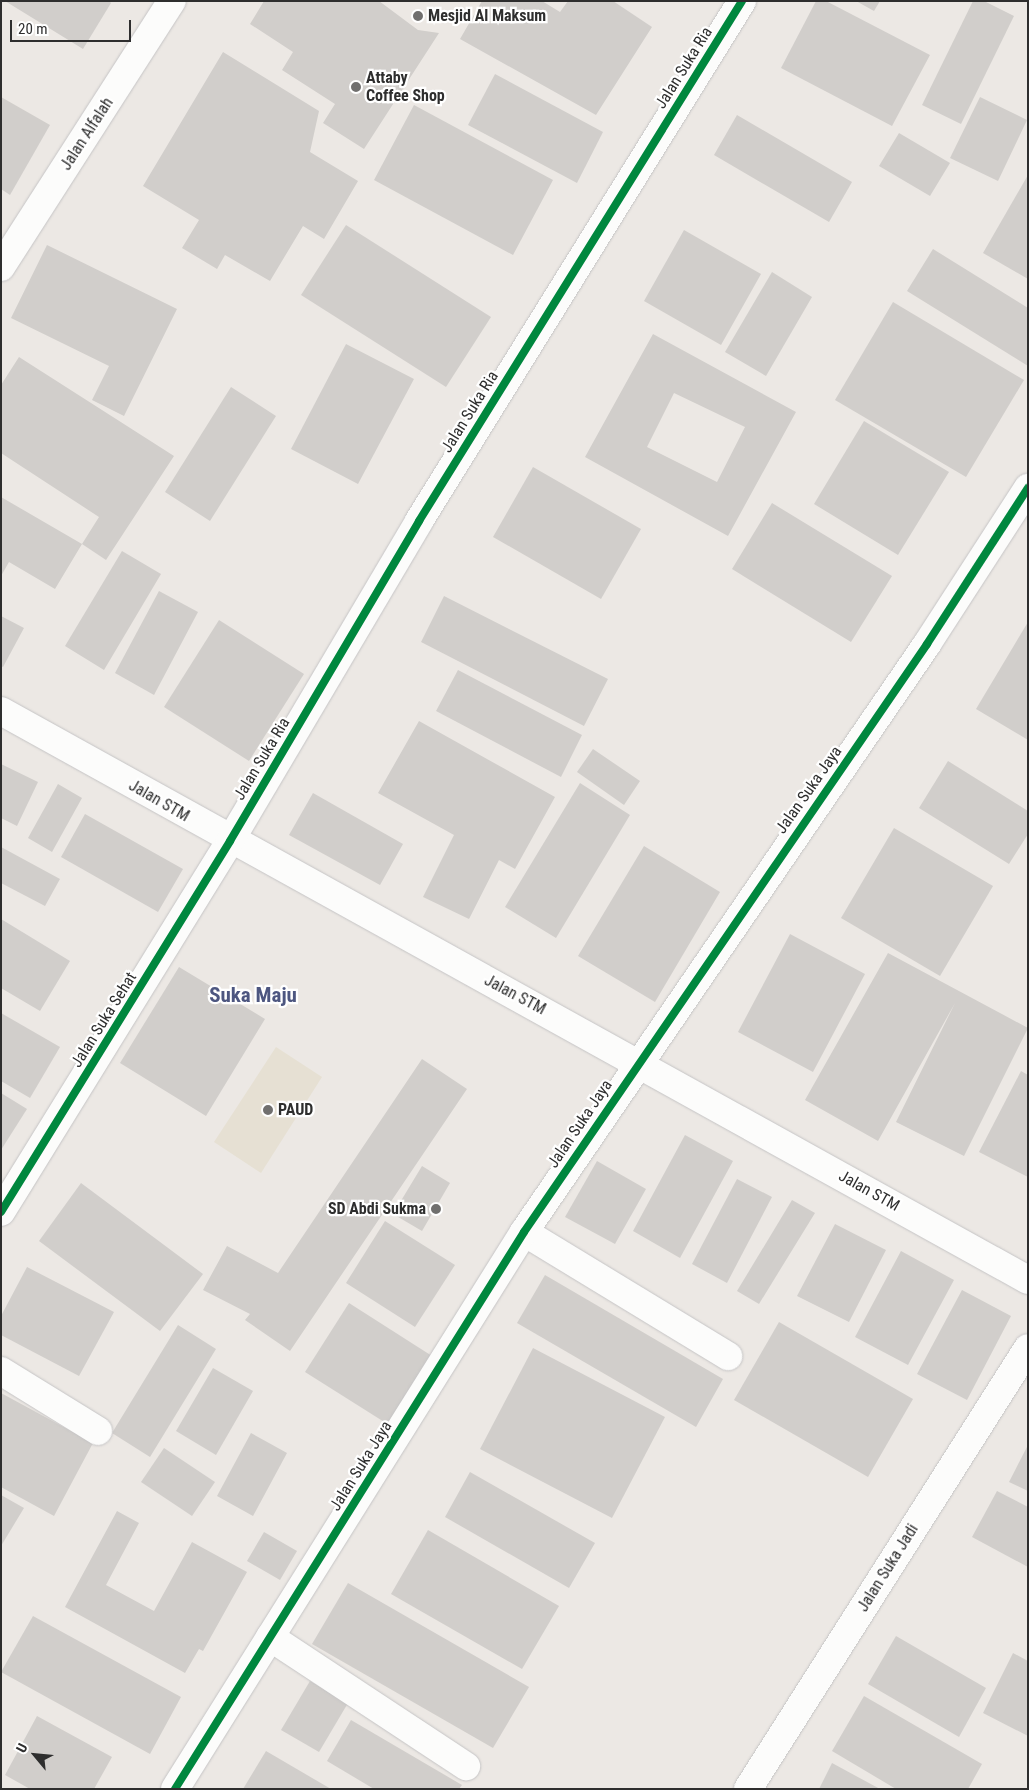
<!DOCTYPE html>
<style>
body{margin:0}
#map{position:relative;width:1029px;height:1790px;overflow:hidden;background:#ece8e4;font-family:"Roboto Condensed",sans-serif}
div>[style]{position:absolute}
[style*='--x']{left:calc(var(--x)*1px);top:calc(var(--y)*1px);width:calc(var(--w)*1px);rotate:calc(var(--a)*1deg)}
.education>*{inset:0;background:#e6e0d3}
.building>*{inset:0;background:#d1cecb}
.roads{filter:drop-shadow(0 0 1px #c5c4c5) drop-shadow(0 0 1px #c5c4c5)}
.minor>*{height:28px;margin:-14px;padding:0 14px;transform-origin:14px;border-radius:14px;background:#fcfcfb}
.cycleway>*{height:8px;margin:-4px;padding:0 4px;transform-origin:4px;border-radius:4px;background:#00873e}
.dots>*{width:14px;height:14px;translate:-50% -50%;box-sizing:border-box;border:2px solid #fff;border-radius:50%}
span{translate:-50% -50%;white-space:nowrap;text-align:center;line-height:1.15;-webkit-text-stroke:4.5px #fff;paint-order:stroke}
.poi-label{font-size:16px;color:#2e2e2e;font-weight:700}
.left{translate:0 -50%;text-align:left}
.right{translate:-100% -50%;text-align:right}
.street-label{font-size:16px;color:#2e2e2e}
.district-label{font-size:21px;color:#4d5680;font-weight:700}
.frame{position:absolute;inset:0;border:2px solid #2e2e2e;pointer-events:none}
.north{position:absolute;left:10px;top:1730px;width:50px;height:50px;-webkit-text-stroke:4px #fff;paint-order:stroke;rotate:298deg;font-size:14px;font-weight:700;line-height:20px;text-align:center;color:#2e2e2e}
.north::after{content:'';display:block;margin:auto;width:18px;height:22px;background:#2e2e2e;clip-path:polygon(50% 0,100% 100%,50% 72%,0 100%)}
.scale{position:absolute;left:10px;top:20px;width:121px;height:22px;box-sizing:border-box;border:2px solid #2e2e2e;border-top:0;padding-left:6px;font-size:15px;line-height:18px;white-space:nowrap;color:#2e2e2e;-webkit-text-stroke:4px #fff;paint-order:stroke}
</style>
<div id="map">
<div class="education">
<i style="clip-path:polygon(276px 1047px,322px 1077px,261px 1173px,214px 1142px)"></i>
</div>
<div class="building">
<i style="clip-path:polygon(5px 1px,109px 1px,111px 3px,83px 49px)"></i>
<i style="clip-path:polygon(264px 1px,379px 1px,418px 30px,439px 33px,364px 149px,323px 123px,335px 104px,282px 70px,293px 52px,250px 24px)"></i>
<i style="clip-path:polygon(482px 1px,542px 1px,560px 12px,568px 1px,613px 1px,652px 27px,596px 115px,460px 39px)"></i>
<i style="clip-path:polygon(816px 1px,826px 1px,930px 55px,892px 126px,781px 68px)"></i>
<i style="clip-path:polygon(856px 1px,880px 1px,874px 11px)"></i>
<i style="clip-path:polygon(973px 1px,984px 1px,1014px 16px,961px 124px,922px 105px)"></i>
<i style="clip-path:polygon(223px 52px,319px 111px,310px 152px,358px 181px,324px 239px,303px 226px,270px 281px,225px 255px,217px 269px,182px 248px,199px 220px,143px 186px)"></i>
<i style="clip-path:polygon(495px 74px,603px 132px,577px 183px,468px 125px)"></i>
<i style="clip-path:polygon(1px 97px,50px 125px,10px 195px,1px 189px)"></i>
<i style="clip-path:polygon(980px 97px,1027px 120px,998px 181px,950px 158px)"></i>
<i style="clip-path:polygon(414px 105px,553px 180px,513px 255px,374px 180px)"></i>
<i style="clip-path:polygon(737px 115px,852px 182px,829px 222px,714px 155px)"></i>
<i style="clip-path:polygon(899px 133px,950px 163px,930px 196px,879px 166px)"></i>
<i style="clip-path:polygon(1028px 175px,1028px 279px,983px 253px)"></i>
<i style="clip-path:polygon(346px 225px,491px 317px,446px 387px,301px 295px)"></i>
<i style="clip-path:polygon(684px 230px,761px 274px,721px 345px,644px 301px)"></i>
<i style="clip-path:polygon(47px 245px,177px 309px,124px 416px,92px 400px,109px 366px,11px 318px)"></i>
<i style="clip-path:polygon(933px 249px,1028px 308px,1028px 366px,907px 291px)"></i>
<i style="clip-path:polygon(772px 272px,812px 297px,766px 376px,725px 352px)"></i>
<i style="clip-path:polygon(893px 302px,1024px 380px,966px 477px,835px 400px)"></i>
<i style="clip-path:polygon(evenodd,653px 334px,796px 412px,728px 536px,585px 457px,653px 334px,674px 393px,745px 427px,717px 482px,647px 447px,674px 393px)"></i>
<i style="clip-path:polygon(346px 344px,414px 379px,358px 484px,291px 449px)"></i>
<i style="clip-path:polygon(19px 357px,174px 456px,106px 560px,82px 544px,99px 517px,1px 453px,1px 385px)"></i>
<i style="clip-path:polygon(231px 387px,276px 416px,210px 521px,165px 492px)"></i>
<i style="clip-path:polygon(864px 421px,949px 472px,898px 555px,814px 504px)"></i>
<i style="clip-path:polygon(533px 467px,641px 529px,601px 599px,493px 537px)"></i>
<i style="clip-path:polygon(1px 497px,82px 544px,55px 589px,9px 562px,1px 576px)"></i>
<i style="clip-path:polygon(772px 503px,892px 576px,851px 642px,732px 569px)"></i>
<i style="clip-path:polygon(122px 551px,161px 574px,104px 670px,65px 646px)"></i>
<i style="clip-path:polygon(159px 591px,198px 612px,154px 695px,115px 673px)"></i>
<i style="clip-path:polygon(444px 596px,608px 679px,584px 726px,421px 642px)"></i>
<i style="clip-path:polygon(1px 616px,24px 628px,3px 667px,1px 666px)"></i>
<i style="clip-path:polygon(219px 620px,304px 674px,249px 761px,164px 707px)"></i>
<i style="clip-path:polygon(1028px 622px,1028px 740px,976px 709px)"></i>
<i style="clip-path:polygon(458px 670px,582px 735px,561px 777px,436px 711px)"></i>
<i style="clip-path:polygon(419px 721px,555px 797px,515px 869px,499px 860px,469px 919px,423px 897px,454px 835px,378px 793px)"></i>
<i style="clip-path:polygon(593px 749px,640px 781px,624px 805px,577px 772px)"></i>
<i style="clip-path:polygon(948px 761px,1028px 811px,1028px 834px,1009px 864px,919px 808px)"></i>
<i style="clip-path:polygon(1px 764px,38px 782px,17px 826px,1px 818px)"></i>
<i style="clip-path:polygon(580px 783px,630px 815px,556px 938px,505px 907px)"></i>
<i style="clip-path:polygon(58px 784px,82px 798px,52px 852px,28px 838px)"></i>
<i style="clip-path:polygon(313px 793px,403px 844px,380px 885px,289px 835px)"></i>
<i style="clip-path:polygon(85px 814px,183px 869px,158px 912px,61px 857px)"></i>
<i style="clip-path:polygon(894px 828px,993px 886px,940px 976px,841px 918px)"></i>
<i style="clip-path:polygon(644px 846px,720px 892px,655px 1002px,578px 956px)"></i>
<i style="clip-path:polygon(1px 847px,60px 879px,45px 906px,1px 883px)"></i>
<i style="clip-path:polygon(1px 919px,70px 961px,40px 1011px,1px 988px)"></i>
<i style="clip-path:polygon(790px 934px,865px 974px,813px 1072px,738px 1032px)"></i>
<i style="clip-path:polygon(888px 953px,1028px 1028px,964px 1156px,896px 1122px,955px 1003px,878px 1141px,805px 1100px)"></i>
<i style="clip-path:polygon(179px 967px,265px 1019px,206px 1116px,120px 1063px)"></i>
<i style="clip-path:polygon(1px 1013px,60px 1047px,30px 1098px,1px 1081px)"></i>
<i style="clip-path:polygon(422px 1059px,467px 1089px,290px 1351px,245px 1320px,250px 1314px,203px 1290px,227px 1246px,278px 1273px)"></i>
<i style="clip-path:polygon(1021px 1071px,1028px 1075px,1028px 1177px,979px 1152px)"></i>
<i style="clip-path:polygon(1px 1093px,27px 1109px,1px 1150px)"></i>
<i style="clip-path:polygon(685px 1135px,733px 1161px,680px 1258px,633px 1231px)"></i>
<i style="clip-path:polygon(597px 1161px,646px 1189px,615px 1244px,565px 1217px)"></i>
<i style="clip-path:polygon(422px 1166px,450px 1183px,422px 1231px,393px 1214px)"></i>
<i style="clip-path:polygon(737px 1179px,772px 1197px,727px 1283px,692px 1264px)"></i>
<i style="clip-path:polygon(81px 1183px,203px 1274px,160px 1331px,39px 1241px)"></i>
<i style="clip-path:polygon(792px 1200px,815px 1213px,759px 1304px,737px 1291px)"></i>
<i style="clip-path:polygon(385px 1221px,455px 1265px,415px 1327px,346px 1283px)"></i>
<i style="clip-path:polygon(835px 1224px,886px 1250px,849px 1322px,797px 1296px)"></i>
<i style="clip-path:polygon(901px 1251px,954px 1280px,908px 1365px,855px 1337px)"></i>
<i style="clip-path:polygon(27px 1267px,114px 1312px,79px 1376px,1px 1335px,1px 1316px)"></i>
<i style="clip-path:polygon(545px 1275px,723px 1379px,696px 1427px,517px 1323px)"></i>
<i style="clip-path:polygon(962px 1290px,1011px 1316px,967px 1400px,917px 1374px)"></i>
<i style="clip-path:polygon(349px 1303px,432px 1356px,389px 1425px,305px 1372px)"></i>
<i style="clip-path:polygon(779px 1322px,913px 1399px,868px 1477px,734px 1400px)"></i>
<i style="clip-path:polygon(178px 1325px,216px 1349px,150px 1457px,112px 1433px)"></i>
<i style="clip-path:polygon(533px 1348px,665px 1417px,612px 1518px,480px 1449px)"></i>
<i style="clip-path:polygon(213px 1368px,253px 1391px,216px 1455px,176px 1431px)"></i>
<i style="clip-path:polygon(1px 1393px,93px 1443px,54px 1516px,1px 1487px)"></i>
<i style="clip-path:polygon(251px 1433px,287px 1453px,253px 1516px,217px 1496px)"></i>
<i style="clip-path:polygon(1028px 1445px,1028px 1491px,1009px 1482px)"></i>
<i style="clip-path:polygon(164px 1448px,215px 1482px,192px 1516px,141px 1482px)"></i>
<i style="clip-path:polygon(470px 1472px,595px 1543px,569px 1588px,445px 1517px)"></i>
<i style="clip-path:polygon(997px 1491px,1028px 1507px,1028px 1567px,972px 1537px)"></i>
<i style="clip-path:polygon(1px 1495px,24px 1508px,1px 1546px)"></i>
<i style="clip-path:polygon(117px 1511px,139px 1523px,106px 1585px,154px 1611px,192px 1542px,247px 1572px,203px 1651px,199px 1649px,185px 1673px,65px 1607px)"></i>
<i style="clip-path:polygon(428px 1530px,559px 1606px,522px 1669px,391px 1594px)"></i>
<i style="clip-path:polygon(264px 1532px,297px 1551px,280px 1580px,247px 1561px)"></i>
<i style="clip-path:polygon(348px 1583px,529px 1687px,493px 1748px,312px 1644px)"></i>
<i style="clip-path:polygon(33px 1616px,181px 1697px,150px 1754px,1px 1672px)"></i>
<i style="clip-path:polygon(896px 1636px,986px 1688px,959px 1737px,868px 1684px)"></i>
<i style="clip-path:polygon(1013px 1653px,1028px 1661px,1028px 1736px,983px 1713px)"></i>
<i style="clip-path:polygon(310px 1681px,348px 1703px,319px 1752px,281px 1730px)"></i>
<i style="clip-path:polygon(864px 1696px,982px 1764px,968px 1789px,896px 1789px,832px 1751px)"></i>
<i style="clip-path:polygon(37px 1716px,112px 1757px,94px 1789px,30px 1789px,5px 1775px)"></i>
<i style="clip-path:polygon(351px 1720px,462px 1785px,459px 1789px,374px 1789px,327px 1761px)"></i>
<i style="clip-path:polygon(266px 1751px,331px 1789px,243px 1789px)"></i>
<i style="clip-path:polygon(832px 1763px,880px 1789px,819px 1789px)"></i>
</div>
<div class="roads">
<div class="minor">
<i style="--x:1;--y:267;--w:316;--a:-57.3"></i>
<i style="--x:1;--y:711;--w:1174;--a:28.99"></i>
<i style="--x:1;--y:1212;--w:436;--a:-58.3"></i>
<i style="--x:230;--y:841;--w:372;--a:-59.4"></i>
<i style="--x:419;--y:521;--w:612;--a:-58.15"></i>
<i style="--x:524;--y:1232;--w:239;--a:31.3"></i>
<i style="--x:1;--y:1371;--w:114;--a:31.7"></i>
<i style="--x:270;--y:1637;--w:235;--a:33.4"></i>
<i style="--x:175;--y:1789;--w:657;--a:-57.93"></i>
<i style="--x:524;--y:1232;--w:713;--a:-55.57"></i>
<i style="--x:927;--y:644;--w:186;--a:-57.1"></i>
<i style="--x:748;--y:1789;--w:522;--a:-57.59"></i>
</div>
</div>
<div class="cycleway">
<i style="--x:1;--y:1212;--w:436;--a:-58.3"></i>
<i style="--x:230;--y:841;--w:372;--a:-59.4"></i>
<i style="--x:419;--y:521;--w:612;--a:-58.15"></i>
<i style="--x:175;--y:1789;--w:657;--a:-57.93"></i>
<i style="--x:524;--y:1232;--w:713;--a:-55.57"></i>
<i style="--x:927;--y:644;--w:186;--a:-57.1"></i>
</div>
<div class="dots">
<i style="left:418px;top:16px;background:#706f6e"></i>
<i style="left:356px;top:87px;background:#706f6e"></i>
<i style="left:268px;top:1110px;background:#706f6e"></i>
<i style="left:436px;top:1209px;background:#706f6e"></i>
</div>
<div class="poi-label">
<span class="left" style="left:428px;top:16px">Mesjid Al Maksum</span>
<span class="left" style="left:366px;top:87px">Attaby<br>Coffee Shop</span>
<span class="left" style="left:278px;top:1110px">PAUD</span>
<span class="right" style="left:426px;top:1209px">SD Abdi Sukma</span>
</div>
<div class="street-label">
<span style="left:684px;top:68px;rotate:-58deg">Jalan Suka Ria</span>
<span style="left:87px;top:134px;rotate:-57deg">Jalan Alfalah</span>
<span style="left:470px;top:412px;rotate:-58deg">Jalan Suka Ria</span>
<span style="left:262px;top:759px;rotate:-59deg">Jalan Suka Ria</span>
<span style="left:809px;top:790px;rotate:-55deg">Jalan Suka Jaya</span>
<span style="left:159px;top:801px;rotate:30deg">Jalan STM</span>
<span style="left:515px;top:995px;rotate:28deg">Jalan STM</span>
<span style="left:104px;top:1020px;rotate:-58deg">Jalan Suka Sehat</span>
<span style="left:580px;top:1124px;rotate:-56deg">Jalan Suka Jaya</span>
<span style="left:869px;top:1191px;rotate:29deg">Jalan STM</span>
<span style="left:361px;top:1466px;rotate:-58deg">Jalan Suka Jaya</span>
<span style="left:888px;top:1568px;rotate:-58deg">Jalan Suka Jadi</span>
</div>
<div class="district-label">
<span style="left:253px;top:995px">Suka Maju</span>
</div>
<div class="frame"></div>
<div class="north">U</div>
<div class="scale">20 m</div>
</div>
